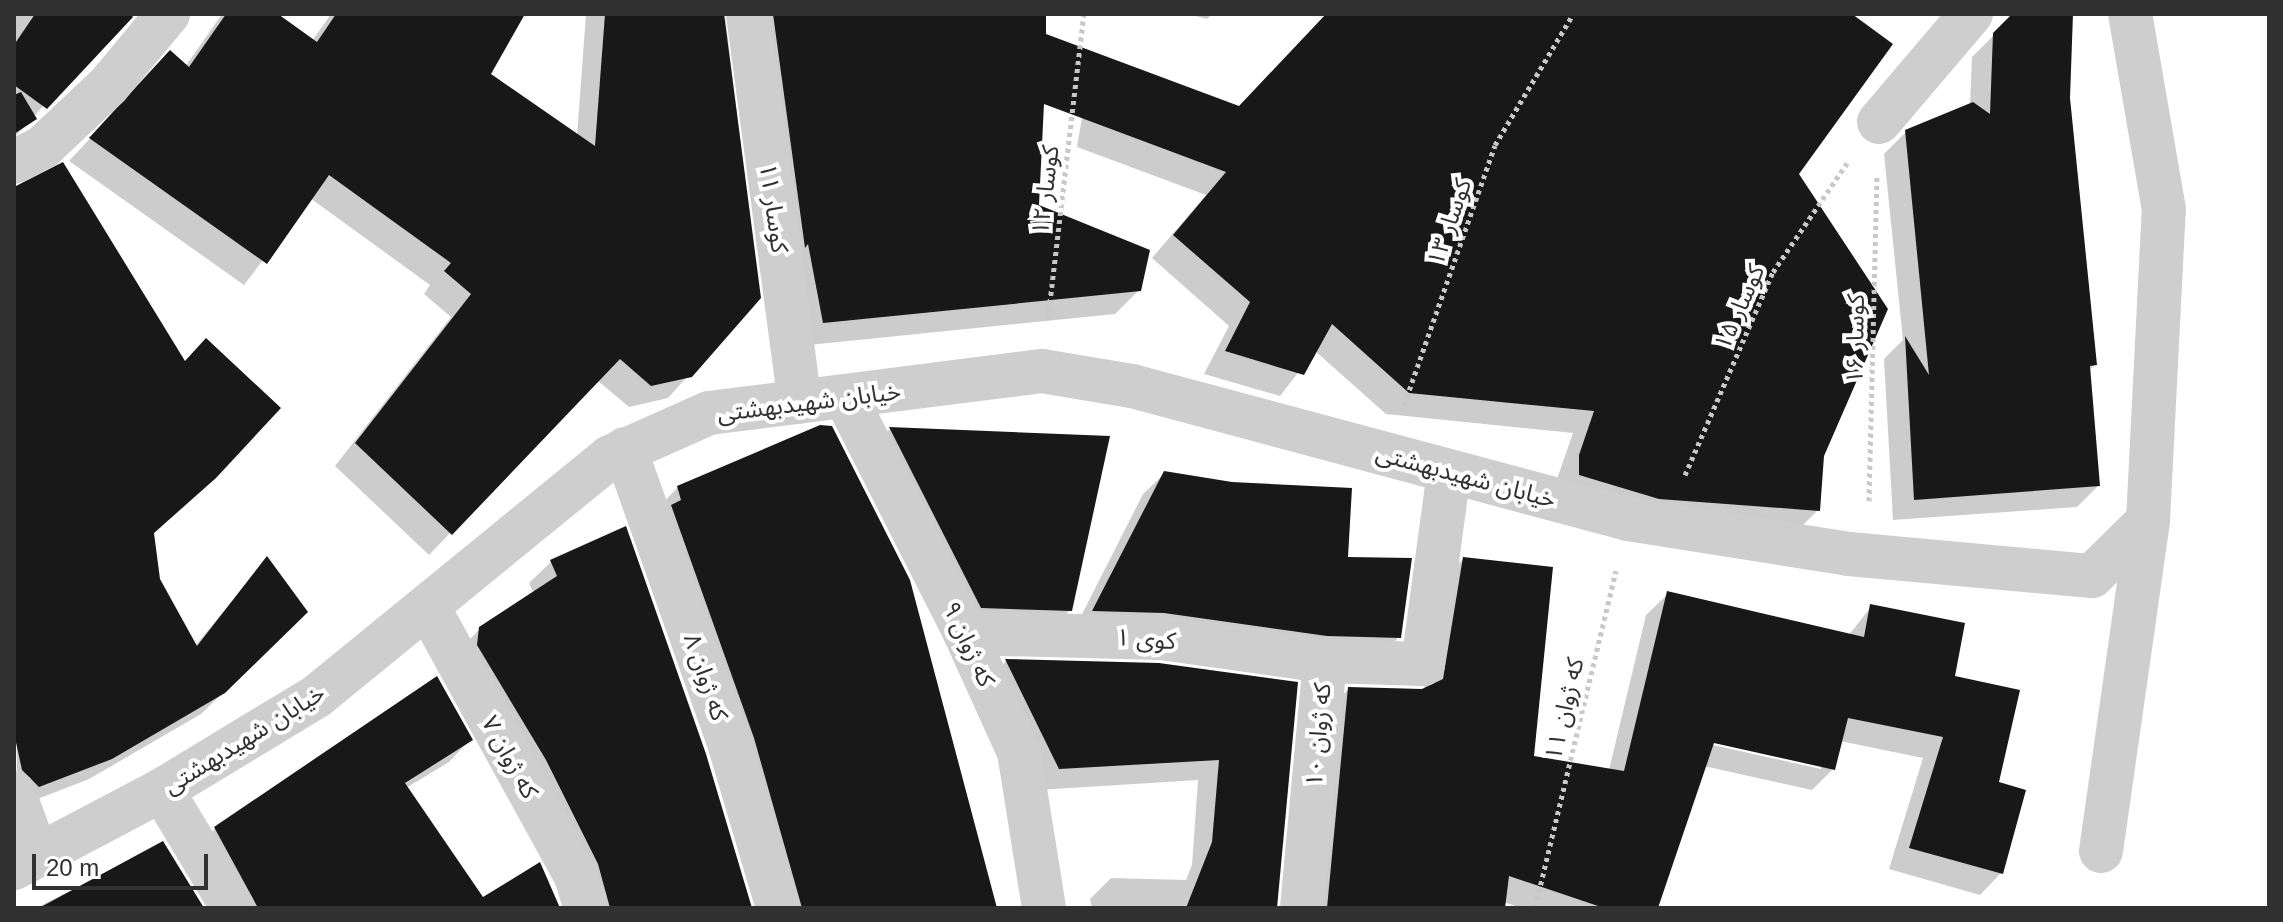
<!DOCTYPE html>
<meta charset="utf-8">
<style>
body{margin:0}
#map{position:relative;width:2283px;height:922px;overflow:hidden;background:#fff;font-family:Helvetica,"Noto Sans Arabic",sans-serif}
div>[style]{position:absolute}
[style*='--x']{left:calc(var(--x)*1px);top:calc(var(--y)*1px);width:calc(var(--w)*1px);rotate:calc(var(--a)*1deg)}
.shadow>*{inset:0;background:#0003}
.building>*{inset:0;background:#181818}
.path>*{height:5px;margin-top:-2.5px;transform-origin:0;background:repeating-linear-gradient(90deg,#c8c8c8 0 4px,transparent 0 8px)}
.minor>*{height:44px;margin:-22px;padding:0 22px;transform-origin:22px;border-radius:22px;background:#cecece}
span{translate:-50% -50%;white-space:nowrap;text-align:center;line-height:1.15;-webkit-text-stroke:8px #fff;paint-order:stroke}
.street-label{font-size:24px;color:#313131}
.frame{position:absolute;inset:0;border:16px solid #313131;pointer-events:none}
.scale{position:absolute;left:32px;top:854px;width:176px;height:36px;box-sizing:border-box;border:4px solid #313131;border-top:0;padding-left:10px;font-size:24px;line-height:28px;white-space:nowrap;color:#313131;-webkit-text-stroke:6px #fff;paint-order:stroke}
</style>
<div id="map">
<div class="shadow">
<i style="clip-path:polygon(14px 14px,128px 14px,14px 138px)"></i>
<i style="clip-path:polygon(222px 14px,275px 14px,312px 41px,331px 14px,523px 14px,488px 74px,577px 136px,586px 14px,725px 14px,759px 297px,668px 398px,629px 407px,597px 380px,429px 555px,335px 466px,451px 317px,424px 294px,430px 285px,310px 198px,244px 285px,69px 161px,149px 75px,185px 67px)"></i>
<i style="clip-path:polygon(753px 14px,987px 14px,1037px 206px,1139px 290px,1115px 314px,799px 346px)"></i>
<i style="clip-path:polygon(1188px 14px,1212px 14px,1207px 19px)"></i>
<i style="clip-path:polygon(1329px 14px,1849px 14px,1797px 174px,1822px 455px,1818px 510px,1796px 532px,1636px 520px,1557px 479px,1573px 433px,1386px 414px,1315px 351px,1280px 396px,1204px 374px,1229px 326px,1152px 258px,1206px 195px,1077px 147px,1088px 82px,1203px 146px)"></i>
<i style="clip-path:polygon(2015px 14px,2036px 14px,2068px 98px,2095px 365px,2088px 371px,2098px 486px,2077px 507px,1893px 520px,1884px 359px,1903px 340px,1884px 154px,1906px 132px,1970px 105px,1972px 57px)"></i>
<i style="clip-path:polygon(14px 189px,215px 477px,152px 535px,158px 579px,195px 646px,267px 559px,285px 633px,201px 714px,89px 779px,17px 807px)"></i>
<i style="clip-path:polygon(890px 429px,1108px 438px,1070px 610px,1049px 631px,959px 629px,869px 450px)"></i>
<i style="clip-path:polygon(1165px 473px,1346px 559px,1399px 637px,1378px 659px,1073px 632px,1143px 494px)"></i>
<i style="clip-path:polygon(678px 487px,908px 581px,995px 908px,777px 908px,657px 509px)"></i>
<i style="clip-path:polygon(624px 528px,750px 908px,583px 908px,458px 651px,480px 629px,534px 594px,529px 583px,551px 562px)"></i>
<i style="clip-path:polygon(evenodd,1463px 559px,1531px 757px,1609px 770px,1646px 615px,1668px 594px,1848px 636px,1871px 607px,1953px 677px,1997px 783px,2001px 873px,1980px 895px,1889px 869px,1923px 758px,1840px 741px,1833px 769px,1812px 790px,1704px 766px,1656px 908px,1521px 908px,1504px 902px,1503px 908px,1309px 908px,1327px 710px,1349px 689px,1424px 690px,1442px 580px,1463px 559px,1705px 739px,1821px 765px,1821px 769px,1704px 743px,1705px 739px)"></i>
<i style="clip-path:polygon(1006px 661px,1296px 684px,1276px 908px,1092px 908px,1090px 899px,1111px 878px,1186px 880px,1192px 865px,1198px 780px,1038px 790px,985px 682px)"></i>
<i style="clip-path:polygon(437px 679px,470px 740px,449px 762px,406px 788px,483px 900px,558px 908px,228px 908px,193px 850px,215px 829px)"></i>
<i style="clip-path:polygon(163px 844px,202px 908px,36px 908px)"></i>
</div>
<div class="building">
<i style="clip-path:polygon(35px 14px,131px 14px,133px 17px,47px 109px,14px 85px,14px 45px)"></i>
<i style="clip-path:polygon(226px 14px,278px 14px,317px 42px,336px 14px,525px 14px,491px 74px,595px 146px,605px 14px,724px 14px,761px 298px,692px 377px,651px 386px,620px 359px,452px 535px,355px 443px,471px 294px,444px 271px,451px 263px,329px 175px,267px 264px,89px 138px,170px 50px,189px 67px)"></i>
<i style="clip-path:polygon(773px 14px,1046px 14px,1046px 34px,1239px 106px,1326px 14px,1852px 14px,1893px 44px,1799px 174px,1888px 309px,1824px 456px,1820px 511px,1659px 499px,1579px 475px,1579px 455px,1594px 411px,1409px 393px,1332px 324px,1304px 375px,1225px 351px,1250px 302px,1173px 235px,1226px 172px,1044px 104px,1039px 205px,1150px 250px,1141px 291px,823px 323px,808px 244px,805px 248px)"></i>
<i style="clip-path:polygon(2012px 14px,2073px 14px,2070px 98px,2097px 365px,2090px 366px,2100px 486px,1914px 500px,1905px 336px,1929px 375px,1905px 130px,1973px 102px,1990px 114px,1993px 33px)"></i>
<i style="clip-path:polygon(21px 92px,37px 119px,14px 134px,14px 95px)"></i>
<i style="clip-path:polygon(63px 162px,185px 361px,206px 338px,281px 408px,216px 478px,154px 533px,160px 579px,197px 646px,267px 556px,308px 612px,225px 693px,112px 759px,39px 787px,22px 770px,14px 733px,14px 187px)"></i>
<i style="clip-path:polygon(820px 425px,832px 426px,910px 580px,997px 908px,802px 908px,754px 738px,671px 505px,681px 500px,677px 486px)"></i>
<i style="clip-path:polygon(889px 427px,1110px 436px,1072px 611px,981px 608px)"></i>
<i style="clip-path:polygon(1164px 471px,1232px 482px,1352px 488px,1348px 557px,1412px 558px,1401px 638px,1327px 636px,1164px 613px,1092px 611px)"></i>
<i style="clip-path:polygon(626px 526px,706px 754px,752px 908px,610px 908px,598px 864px,546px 760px,477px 645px,479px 627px,557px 576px,550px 560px)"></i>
<i style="clip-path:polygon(1463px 557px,1553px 567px,1534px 756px,1624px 771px,1667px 591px,1864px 637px,1870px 604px,1965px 623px,1955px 676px,2020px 690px,1999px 782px,2026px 790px,2003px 874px,1909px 848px,1943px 737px,1848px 718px,1835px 770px,1714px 743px,1658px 908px,1604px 908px,1509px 876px,1505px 908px,1327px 908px,1348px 687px,1422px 689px,1443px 679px)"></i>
<i style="clip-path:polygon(1005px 659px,1159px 663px,1298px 682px,1277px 908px,1186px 908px,1212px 842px,1219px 760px,1059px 769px)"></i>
<i style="clip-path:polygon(437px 676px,473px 740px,405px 783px,483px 897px,540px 862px,560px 908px,258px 908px,214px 827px)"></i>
<i style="clip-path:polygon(163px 841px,204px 908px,39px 908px)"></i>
</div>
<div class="path">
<i style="--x:1048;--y:319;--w:307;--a:-83.3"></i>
<i style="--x:1404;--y:405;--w:275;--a:-70.7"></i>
<i style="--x:1495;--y:145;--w:152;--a:-59.2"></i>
<i style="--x:1685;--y:475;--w:221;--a:-66.6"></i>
<i style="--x:1773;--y:272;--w:132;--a:-55.8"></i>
<i style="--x:1869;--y:501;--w:326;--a:-88.6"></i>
<i style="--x:1535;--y:908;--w:347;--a:-76.5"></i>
</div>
<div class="minor">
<i style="--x:748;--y:14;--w:391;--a:82.4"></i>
<i style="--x:1879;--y:122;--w:142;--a:-49.6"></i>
<i style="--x:14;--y:162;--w:33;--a:-27"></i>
<i style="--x:43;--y:147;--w:89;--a:-43.2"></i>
<i style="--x:108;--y:86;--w:94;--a:-50.2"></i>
<i style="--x:845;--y:396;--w:266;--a:63.1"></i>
<i style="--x:965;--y:633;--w:131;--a:65.6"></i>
<i style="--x:1019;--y:752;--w:158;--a:80.9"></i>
<i style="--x:625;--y:449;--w:315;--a:70.5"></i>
<i style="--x:730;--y:746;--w:169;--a:73.5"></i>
<i style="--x:429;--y:609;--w:305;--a:61.2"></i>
<i style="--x:576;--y:876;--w:34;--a:73"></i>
<i style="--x:965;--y:633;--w:196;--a:1.5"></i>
<i style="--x:1161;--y:638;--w:166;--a:8"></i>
<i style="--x:162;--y:790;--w:138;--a:59"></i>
<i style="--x:14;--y:793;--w:67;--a:69.9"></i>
<i style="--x:2101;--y:851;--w:333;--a:-81.9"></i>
<i style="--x:14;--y:868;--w:167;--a:-27.8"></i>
<i style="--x:162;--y:790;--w:181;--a:-31.2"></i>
<i style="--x:317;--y:696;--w:378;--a:-39.2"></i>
<i style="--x:610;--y:457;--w:108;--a:-24"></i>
<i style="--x:709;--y:413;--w:336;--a:-7.2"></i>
<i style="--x:1042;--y:371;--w:91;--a:9.5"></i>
<i style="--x:1132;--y:386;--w:514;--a:15.01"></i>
<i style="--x:1628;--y:519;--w:224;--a:9"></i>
<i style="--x:1849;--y:554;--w:244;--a:5.2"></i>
<i style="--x:2092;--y:576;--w:78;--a:-44.5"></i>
<i style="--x:2148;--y:521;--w:311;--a:-87.1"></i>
<i style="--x:2164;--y:210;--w:199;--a:-99.8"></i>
<i style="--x:1302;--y:908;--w:248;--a:-84.7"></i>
<i style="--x:1325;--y:661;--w:98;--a:1.8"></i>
<i style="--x:1423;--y:664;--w:194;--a:-82.3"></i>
</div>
<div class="street-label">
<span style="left:1045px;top:190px;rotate:-83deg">کوسار ۱۲</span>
<span style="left:774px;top:208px;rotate:82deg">کوسار ۱۱</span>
<span style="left:1449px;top:222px;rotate:-71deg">کوسار ۱۳</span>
<span style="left:1739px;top:307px;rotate:-66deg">کوسار ۱۵</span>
<span style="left:1855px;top:339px;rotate:-89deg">کوسار ۱۶</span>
<span style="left:809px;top:402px;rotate:-7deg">خیابان شهیدبهشتی</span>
<span style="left:1466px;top:476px;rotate:15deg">خیابان شهیدبهشتی</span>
<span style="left:1146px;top:639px;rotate:4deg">کوی ۱</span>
<span style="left:969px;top:644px;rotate:65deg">که ژوان ۹</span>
<span style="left:706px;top:677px;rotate:71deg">که ژوان ۸</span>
<span style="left:1564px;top:709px;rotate:-77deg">که ژوان ۱۱</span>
<span style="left:1318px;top:735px;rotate:-85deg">که ژوان ۱۰</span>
<span style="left:244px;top:739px;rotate:-32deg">خیابان شهیدبهشتی</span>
<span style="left:510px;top:757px;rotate:61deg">که ژوان ۷</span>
</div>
<div class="frame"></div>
<div class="scale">20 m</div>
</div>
